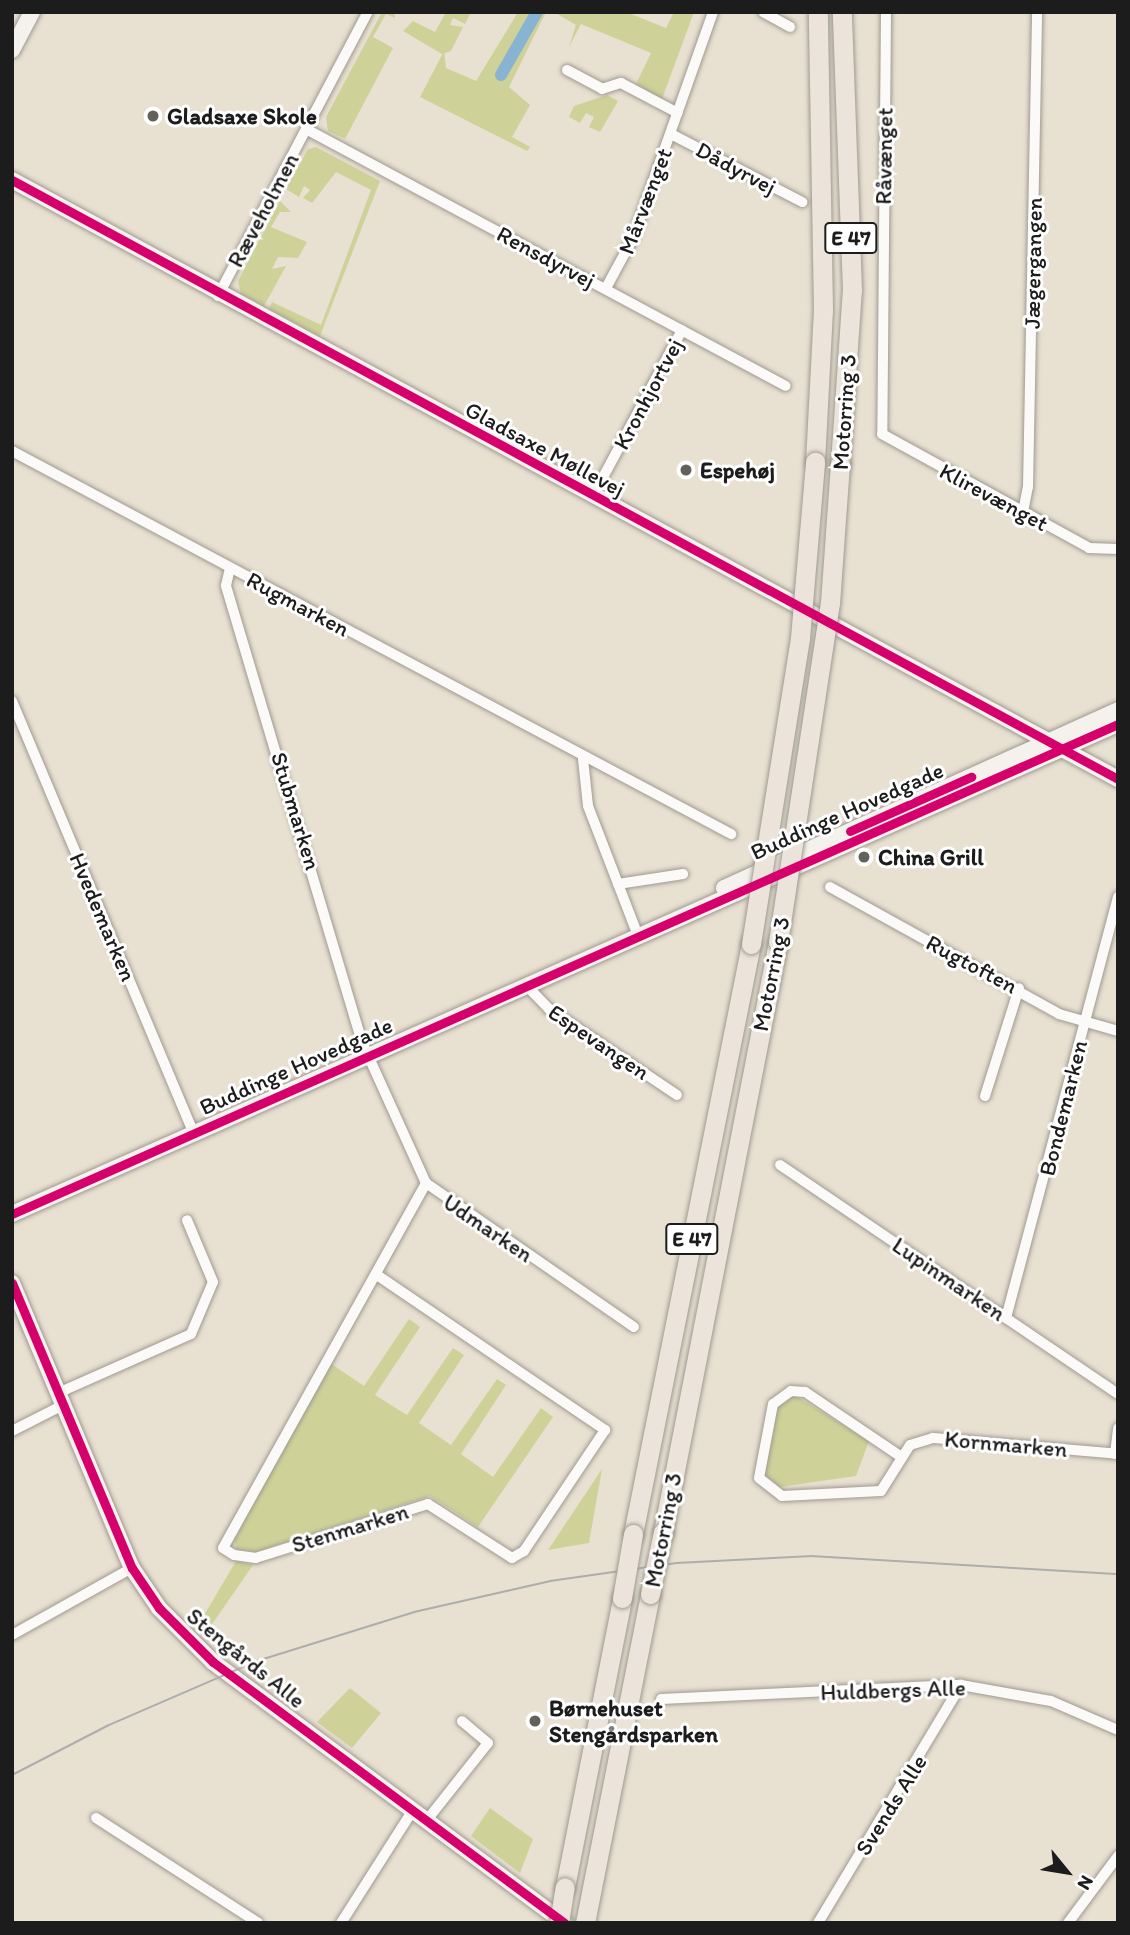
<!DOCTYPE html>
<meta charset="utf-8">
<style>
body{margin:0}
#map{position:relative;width:1130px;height:1935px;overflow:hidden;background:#e8e0d1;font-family:Itim,sans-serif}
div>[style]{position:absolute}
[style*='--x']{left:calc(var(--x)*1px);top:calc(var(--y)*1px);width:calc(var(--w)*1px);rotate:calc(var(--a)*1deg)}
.green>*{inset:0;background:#cfd298}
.canal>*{height:12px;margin:-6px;padding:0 6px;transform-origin:6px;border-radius:6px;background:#88b3d2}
.roads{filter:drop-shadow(0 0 2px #9e9a91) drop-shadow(0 0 2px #9e9a91)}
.street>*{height:10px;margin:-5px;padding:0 5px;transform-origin:5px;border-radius:5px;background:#fcfaf8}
.secondary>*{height:16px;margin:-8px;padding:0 8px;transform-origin:8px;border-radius:8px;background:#f5f2ed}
.highway>*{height:19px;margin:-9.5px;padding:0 9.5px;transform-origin:9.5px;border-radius:9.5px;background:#ece4db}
.tram>*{height:2px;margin:-1px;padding:0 1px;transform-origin:1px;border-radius:1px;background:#aeadab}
.bridges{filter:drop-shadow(0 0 2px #9e9a91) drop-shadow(0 0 2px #9e9a91)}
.highway-bridge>*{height:19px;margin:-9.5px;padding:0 9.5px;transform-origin:9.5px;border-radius:9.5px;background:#ece4db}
.cycleway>*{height:9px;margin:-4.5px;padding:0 4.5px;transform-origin:4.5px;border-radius:4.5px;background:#d6006c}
.dots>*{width:19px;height:19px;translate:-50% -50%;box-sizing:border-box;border:4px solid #fff;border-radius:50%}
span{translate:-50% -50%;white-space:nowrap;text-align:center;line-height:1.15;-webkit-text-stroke:6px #fff;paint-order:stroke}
.shield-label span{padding:2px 5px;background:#fff;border:2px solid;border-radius:5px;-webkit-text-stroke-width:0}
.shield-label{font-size:21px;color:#1c1c1c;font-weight:700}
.poi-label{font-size:23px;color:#1c1c1c;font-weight:700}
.left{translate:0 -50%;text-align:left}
.street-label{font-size:23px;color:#1c1c1c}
.frame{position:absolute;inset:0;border:14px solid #1c1c1c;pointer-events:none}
.north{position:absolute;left:1032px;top:1837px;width:70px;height:70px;-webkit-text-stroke:5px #fff;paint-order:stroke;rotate:120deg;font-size:19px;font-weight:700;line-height:28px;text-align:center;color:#1c1c1c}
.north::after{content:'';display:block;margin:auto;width:24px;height:32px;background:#1c1c1c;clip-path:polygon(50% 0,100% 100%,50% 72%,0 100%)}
</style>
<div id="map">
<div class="green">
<i style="clip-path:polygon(382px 12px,394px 12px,395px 18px,386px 14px,373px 37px,393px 48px,345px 139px,328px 131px,326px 117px)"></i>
<i style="clip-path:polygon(446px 12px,471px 12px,465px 24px,453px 18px,450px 25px,463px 27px,451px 51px,442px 54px,403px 31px,413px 21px,435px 32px)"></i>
<i style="clip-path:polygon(518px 12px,546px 12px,509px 87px,530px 105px,512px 137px,530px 147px,527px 151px,420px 97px,444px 51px,446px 68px,476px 81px)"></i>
<i style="clip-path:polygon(554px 12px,626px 12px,666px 28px,674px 12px,694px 12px,662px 99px,636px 84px,651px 53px,581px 24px,569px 47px,576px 25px)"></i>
<i style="clip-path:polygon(607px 95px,618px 101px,600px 132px,589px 127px,594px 117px,586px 113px,580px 123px,569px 117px,574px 106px)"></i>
<i style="clip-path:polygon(316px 147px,380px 181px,320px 336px,269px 309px,272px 302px,321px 325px,371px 190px,336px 172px,312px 203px,303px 198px,310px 190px,304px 186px,299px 197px,286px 189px,308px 149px)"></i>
<i style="clip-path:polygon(280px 201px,291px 212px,280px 212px,271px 227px,307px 242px,298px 258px,278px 257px,272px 269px,286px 266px,264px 306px,241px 294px,238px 281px)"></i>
<i style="clip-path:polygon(409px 1319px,420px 1327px,375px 1395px,407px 1415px,453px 1348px,464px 1355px,419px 1423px,451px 1445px,497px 1379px,506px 1385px,461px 1454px,493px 1477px,541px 1408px,553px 1417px,478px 1527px,430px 1496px,255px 1552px,237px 1549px,234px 1540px,330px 1363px,364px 1386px)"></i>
<i style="clip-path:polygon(796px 1396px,869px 1441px,856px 1476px,780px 1487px,764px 1475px,771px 1425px,782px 1399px)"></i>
<i style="clip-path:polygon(602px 1469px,589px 1543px,548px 1550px)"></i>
<i style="clip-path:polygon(236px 1561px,253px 1565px,208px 1630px,197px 1617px,206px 1612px)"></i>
<i style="clip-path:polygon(350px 1688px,381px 1713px,352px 1748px,317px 1722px)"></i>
<i style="clip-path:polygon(490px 1808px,533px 1839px,520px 1873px,471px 1836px)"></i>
</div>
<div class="canal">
<i style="--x:501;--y:75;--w:73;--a:-60.3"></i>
</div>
<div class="roads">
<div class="street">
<i style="--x:763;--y:12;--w:31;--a:29"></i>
<i style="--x:886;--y:12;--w:422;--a:90.5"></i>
<i style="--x:882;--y:434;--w:236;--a:28.8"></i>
<i style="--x:1089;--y:548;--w:29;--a:2"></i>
<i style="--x:567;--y:70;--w:40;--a:28"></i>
<i style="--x:602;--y:89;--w:20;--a:-18"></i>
<i style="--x:621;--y:83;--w:64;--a:27.8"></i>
<i style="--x:306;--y:129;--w:544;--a:28.17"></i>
<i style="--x:671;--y:134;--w:148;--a:27.4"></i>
<i style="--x:606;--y:288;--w:57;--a:-61.6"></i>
<i style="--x:633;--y:238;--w:240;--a:-70.5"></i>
<i style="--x:218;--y:296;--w:321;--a:-62.2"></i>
<i style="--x:12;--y:451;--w:815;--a:28.04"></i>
<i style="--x:593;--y:496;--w:188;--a:-61.8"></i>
<i style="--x:1023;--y:512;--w:25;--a:-79"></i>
<i style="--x:1028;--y:487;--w:475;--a:-88.9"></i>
<i style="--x:230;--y:568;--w:18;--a:103"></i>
<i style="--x:226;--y:586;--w:476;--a:73.4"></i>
<i style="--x:362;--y:1042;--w:155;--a:65.6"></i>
<i style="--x:426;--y:1183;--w:253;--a:34.7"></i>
<i style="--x:12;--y:701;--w:469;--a:67.2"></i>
<i style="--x:583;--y:759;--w:47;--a:83.9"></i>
<i style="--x:588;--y:806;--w:142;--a:68.9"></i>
<i style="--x:618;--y:884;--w:66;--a:-8.7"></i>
<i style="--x:830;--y:887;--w:262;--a:29"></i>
<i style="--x:1059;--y:1014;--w:61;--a:16.1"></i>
<i style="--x:525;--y:984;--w:35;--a:46"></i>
<i style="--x:549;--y:1009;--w:154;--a:33.9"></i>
<i style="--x:985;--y:1096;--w:113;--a:-72.5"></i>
<i style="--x:780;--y:1165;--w:408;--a:34.1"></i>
<i style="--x:377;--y:1275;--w:276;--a:34.2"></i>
<i style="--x:605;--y:1430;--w:146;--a:123.8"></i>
<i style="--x:524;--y:1551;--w:14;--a:150"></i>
<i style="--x:512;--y:1558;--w:100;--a:-147.3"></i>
<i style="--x:428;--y:1504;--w:180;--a:162.6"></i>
<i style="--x:256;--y:1558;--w:22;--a:-172"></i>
<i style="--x:234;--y:1555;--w:13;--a:-148"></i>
<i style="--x:223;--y:1548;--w:418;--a:-60.9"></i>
<i style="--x:1006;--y:1318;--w:436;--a:-75.1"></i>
<i style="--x:58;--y:1393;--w:145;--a:-23.9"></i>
<i style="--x:191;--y:1334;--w:56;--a:-67.1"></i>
<i style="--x:213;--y:1282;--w:67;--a:-112.8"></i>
<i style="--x:12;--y:1431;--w:57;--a:-27"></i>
<i style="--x:1115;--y:1454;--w:26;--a:-83"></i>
<i style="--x:900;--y:1456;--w:115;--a:-146"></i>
<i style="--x:805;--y:1392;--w:14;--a:-176"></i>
<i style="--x:791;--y:1391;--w:22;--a:144"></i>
<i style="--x:773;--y:1404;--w:75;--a:100.7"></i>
<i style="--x:759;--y:1478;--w:29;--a:38"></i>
<i style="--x:782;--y:1496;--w:99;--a:-2.9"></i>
<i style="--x:881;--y:1491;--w:54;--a:-57.8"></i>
<i style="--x:910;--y:1445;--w:24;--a:-17"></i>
<i style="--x:933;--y:1438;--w:186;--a:4.9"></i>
<i style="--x:12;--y:1635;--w:137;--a:-29.2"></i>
<i style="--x:661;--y:1699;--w:300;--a:-2.7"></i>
<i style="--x:961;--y:1685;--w:91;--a:10.1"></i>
<i style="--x:1051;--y:1701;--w:73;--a:23.4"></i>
<i style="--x:96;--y:1818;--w:193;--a:32.9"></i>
<i style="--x:427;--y:1820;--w:98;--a:-51.6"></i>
<i style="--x:488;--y:1743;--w:34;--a:-140"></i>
<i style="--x:341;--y:1923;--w:134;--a:-57.5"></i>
<i style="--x:818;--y:1923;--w:278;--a:-59"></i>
<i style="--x:1068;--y:1923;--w:84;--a:-53.3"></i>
</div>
<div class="secondary">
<i style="--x:12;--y:50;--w:43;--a:-62.2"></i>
<i style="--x:12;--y:180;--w:1258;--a:28.44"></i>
<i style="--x:724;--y:888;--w:432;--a:-24.3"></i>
<i style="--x:12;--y:1214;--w:1210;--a:-23.9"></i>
<i style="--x:12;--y:1283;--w:309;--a:67.2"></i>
<i style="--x:132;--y:1568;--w:48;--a:56"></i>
<i style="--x:159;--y:1608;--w:76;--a:45"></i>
<i style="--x:213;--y:1662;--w:438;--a:36.6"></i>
</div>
<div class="highway">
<i style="--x:815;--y:462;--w:152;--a:-87"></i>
<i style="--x:823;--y:310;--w:298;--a:-91"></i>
<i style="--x:840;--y:464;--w:174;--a:-86.1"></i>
<i style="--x:852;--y:290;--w:278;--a:-92.1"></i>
<i style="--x:663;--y:1532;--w:601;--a:-78.97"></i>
<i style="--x:633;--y:1534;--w:602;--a:-78.69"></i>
<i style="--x:565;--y:1887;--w:295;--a:-78.8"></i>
<i style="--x:585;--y:1923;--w:335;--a:-78.8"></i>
</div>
</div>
<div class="tram">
<i style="--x:12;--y:1775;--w:109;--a:-27.3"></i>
<i style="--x:109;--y:1725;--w:161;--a:-23.4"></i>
<i style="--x:257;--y:1661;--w:164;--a:-17.3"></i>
<i style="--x:414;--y:1612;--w:139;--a:-12.8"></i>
<i style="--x:550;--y:1581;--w:128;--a:-8.1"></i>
<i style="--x:677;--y:1563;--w:135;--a:-3"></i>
<i style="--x:812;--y:1556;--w:307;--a:3.4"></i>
</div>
<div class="bridges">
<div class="highway-bridge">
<i style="--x:778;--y:942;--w:343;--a:-81.3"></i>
<i style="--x:830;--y:603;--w:139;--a:-85.9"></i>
<i style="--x:751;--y:944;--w:310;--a:-80.9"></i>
<i style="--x:800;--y:638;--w:177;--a:-85.1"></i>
<i style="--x:650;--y:1594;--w:63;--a:-78.2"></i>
<i style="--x:622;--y:1598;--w:65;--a:-80.2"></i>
<i style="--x:559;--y:1923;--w:36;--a:-81"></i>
</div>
</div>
<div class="cycleway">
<i style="--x:12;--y:180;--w:1258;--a:28.44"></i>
<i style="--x:850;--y:831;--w:133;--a:-24.1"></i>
<i style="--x:12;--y:1214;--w:1210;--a:-23.9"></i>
<i style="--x:12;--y:1283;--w:309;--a:67.2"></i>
<i style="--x:132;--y:1568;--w:48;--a:56"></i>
<i style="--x:159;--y:1608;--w:76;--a:45"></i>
<i style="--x:213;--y:1662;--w:438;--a:36.6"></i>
</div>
<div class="dots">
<i style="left:153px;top:116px;background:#63615b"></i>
<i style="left:686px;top:470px;background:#63615b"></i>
<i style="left:864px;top:857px;background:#63615b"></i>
<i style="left:535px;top:1721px;background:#63615b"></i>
</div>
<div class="shield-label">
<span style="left:851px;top:238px">E 47</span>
<span style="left:692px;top:1239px">E 47</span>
</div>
<div class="poi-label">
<span class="left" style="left:167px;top:116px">Gladsaxe Skole</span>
<span class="left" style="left:700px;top:470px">Espehøj</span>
<span class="left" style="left:878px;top:857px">China Grill</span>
<span class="left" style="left:549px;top:1721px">Børnehuset<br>Stengårdsparken</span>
</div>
<div class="street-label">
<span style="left:884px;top:156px;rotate:-89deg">Råvænget</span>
<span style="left:736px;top:168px;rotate:28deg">Dådyrvej</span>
<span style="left:645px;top:201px;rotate:-69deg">Mårvænget</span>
<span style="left:263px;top:210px;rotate:-62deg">Ræveholmen</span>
<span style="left:546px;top:257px;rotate:28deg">Rensdyrvej</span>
<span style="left:1033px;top:263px;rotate:-89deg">Jægergangen</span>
<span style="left:648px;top:394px;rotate:-62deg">Kronhjortvej</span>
<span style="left:844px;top:412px;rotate:-86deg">Motorring 3</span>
<span style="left:545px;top:449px;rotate:28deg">Gladsaxe Møllevej</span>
<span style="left:994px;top:497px;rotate:28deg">Klirevænget</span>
<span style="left:298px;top:604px;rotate:28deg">Rugmarken</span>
<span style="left:296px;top:811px;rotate:73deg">Stubmarken</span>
<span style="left:847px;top:811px;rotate:-24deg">Buddinge Hovedgade</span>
<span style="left:103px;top:917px;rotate:67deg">Hvedemarken</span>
<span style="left:972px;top:964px;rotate:28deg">Rugtoften</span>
<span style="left:771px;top:974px;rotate:-79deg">Motorring 3</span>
<span style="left:599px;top:1042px;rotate:34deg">Espevangen</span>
<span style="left:296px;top:1066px;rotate:-24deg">Buddinge Hovedgade</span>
<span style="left:1063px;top:1108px;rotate:-76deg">Bondemarken</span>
<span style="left:488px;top:1228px;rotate:34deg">Udmarken</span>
<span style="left:949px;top:1279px;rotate:34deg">Lupinmarken</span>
<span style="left:1006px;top:1444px;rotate:5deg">Kornmarken</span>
<span style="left:350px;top:1528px;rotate:-17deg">Stenmarken</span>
<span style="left:663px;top:1530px;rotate:-79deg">Motorring 3</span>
<span style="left:246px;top:1658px;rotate:39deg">Stengårds Alle</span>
<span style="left:893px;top:1690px;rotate:-2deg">Huldbergs Alle</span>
<span style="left:891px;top:1805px;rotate:-58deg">Svends Alle</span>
</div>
<div class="frame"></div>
<div class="north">N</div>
</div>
